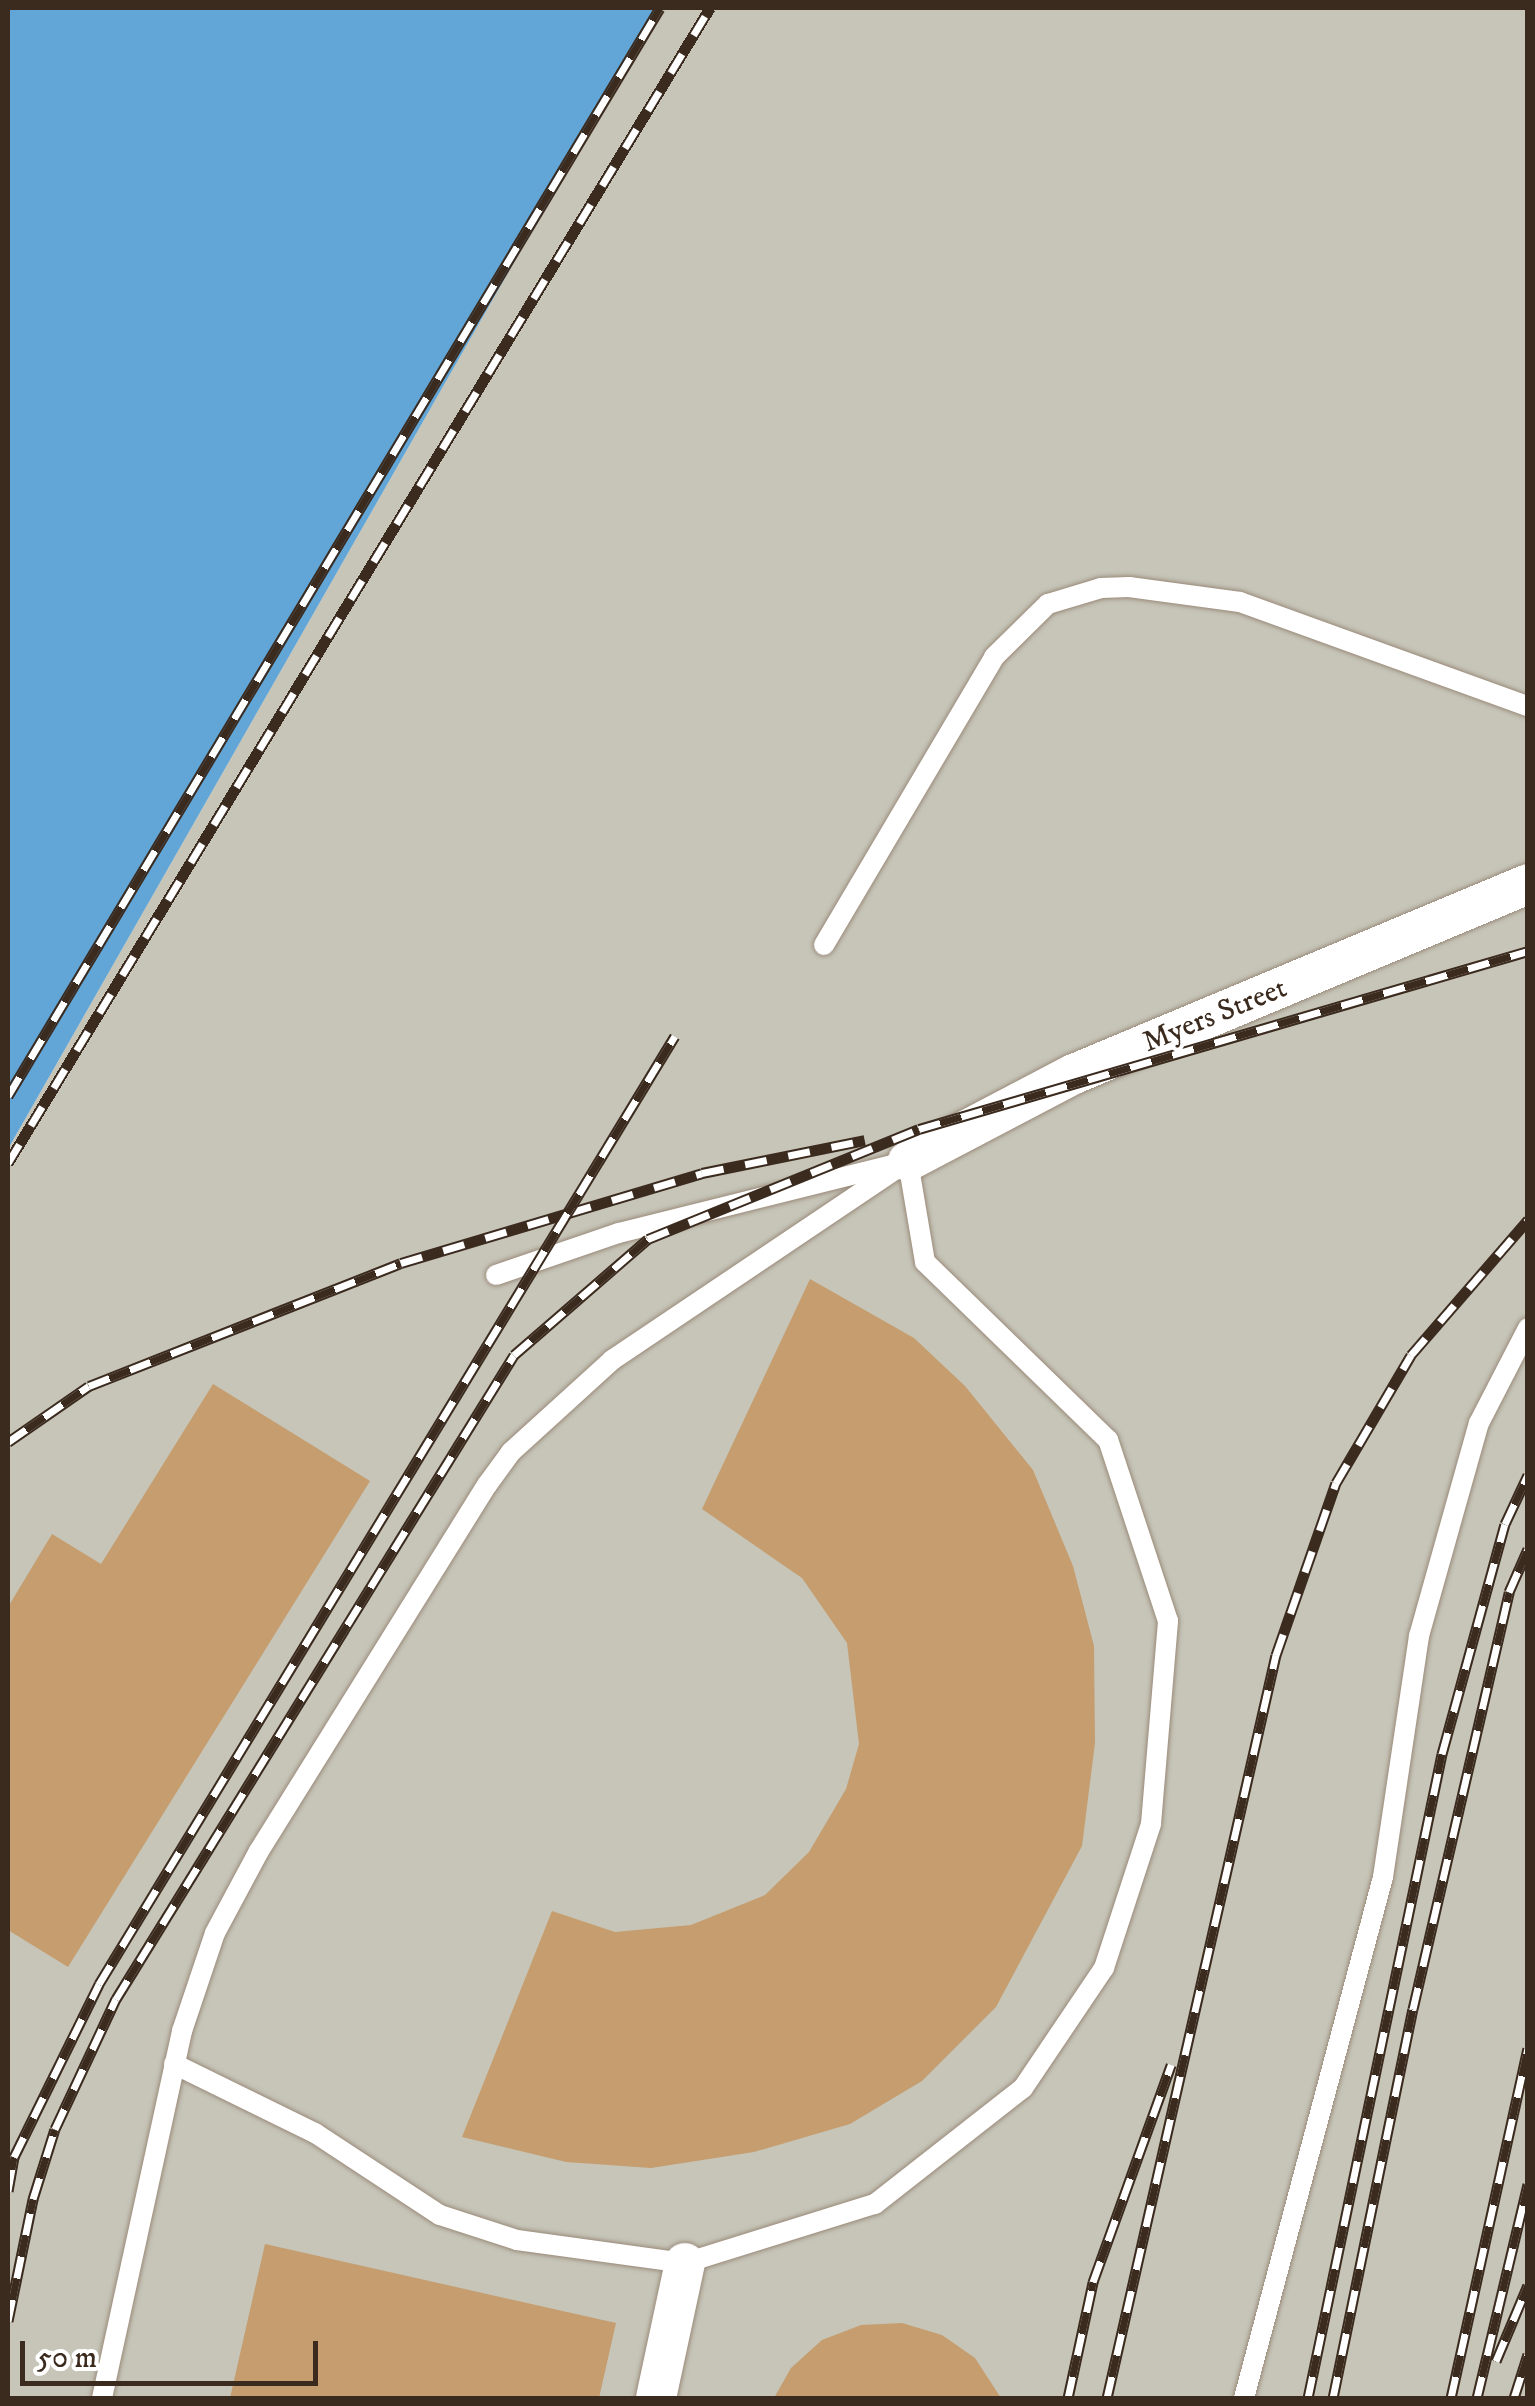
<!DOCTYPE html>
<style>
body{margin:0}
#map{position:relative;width:1535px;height:2406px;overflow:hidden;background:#f8e9d7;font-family:"IM FELL DW Pica",serif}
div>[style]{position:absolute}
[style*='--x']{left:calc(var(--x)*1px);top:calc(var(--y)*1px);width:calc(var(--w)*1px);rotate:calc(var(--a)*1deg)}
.industrial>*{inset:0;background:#c6c5b8}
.water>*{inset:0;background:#62a6d7}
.building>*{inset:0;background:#c59d6f}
.roads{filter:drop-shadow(0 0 2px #9a8a7a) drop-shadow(0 0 2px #9a8a7a)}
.lane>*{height:20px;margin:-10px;padding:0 10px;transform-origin:10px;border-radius:10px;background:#fff}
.street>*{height:40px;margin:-20px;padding:0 20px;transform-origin:20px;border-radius:20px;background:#fff}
.rail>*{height:11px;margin-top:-5.5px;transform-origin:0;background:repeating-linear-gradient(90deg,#fff 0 22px,#3b2a1e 0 44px);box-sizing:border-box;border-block:2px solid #3b2a1e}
span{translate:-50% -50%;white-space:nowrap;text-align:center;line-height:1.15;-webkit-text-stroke:8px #fff;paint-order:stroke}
.street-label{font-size:30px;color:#3b2a1e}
.frame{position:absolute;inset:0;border:10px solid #3b2a1e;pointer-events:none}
.scale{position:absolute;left:20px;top:2341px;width:298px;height:45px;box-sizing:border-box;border:5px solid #3b2a1e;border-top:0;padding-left:12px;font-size:30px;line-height:35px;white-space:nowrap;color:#3b2a1e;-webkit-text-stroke:8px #fff;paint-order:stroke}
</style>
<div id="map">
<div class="industrial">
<i style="clip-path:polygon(659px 8px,1527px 8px,1527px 2398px,8px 2398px,8px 1149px)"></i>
</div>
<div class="water">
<i style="clip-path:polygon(8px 8px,659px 8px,8px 1149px)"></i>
</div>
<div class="building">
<i style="clip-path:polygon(810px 1279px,914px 1338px,965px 1386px,1033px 1470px,1073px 1566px,1094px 1646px,1095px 1743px,1082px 1846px,996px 2007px,922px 2081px,850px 2124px,754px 2152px,651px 2168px,566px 2162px,462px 2137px,552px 1911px,615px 1932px,691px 1925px,765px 1895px,809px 1852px,846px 1789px,859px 1744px,847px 1643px,802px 1578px,702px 1509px)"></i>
<i style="clip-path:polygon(213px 1384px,370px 1481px,68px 1967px,8px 1930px,8px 1607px,52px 1534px,101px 1564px)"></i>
<i style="clip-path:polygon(265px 2244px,616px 2323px,599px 2398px,230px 2398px)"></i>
<i style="clip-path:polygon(902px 2323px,942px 2335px,975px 2358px,1001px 2398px,774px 2398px,791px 2368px,822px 2340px,861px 2325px)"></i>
</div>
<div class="roads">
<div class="lane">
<i style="--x:824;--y:945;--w:334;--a:-59.4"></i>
<i style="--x:994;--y:657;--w:76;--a:-44.5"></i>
<i style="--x:1048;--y:604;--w:55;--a:-16.8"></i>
<i style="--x:1101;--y:588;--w:28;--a:-2"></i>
<i style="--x:1129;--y:587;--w:112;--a:7.7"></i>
<i style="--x:1240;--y:602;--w:306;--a:19.9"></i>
<i style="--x:496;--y:1275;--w:130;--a:-18.9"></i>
<i style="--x:619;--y:1233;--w:280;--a:-14"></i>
<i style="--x:174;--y:2064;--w:157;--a:26.1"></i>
<i style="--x:315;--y:2133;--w:149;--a:33.3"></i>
<i style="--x:440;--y:2215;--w:81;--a:18"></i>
<i style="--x:517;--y:2240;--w:170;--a:7.8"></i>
<i style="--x:685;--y:2263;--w:199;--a:-17.3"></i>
<i style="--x:875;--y:2204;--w:188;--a:-38.1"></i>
<i style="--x:1023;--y:2088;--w:145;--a:-56"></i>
<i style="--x:1104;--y:1968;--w:151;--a:-71.9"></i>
<i style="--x:1151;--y:1824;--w:204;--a:-85.2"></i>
<i style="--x:1168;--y:1621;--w:191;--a:-108.3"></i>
<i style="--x:1108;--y:1440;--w:255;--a:-135.8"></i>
<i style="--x:925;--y:1262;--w:102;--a:-99.6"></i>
<i style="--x:102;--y:2398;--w:376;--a:-77.7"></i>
<i style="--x:182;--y:2031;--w:103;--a:-71.4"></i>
<i style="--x:215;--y:1933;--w:93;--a:-61.8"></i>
<i style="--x:259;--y:1851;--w:431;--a:-58.1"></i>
<i style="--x:487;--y:1485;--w:41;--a:-54"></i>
<i style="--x:511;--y:1452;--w:137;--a:-42.3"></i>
<i style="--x:612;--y:1360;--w:357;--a:-33.9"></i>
<i style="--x:1244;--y:2398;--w:539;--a:-75.06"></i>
<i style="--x:1383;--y:1877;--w:244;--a:-81.5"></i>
<i style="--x:1419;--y:1636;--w:221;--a:-74.3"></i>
<i style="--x:1479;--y:1423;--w:107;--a:-62.7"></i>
</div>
<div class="street">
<i style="--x:908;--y:1161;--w:187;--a:-27.7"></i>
<i style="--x:1074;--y:1074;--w:492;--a:-22.7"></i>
<i style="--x:656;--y:2398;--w:138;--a:-77.9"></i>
</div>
</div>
<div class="rail">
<i style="--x:8;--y:1096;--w:1268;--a:-59.07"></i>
<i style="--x:8;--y:1163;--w:1352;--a:-58.71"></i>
<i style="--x:8;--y:1442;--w:98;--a:-34.7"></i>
<i style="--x:89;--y:1386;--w:335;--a:-21.5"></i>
<i style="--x:401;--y:1263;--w:314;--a:-16.6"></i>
<i style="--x:702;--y:1173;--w:166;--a:-11.4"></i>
<i style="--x:8;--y:2191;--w:35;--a:-80"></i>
<i style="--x:14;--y:2157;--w:193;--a:-63.8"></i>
<i style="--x:99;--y:1984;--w:1109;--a:-58.72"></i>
<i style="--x:8;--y:2321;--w:125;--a:-78.4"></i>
<i style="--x:33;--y:2199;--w:73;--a:-72.6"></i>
<i style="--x:55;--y:2129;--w:144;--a:-64.9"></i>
<i style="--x:116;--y:1999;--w:757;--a:-58.28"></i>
<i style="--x:514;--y:1355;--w:177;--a:-40.9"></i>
<i style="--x:648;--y:1239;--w:292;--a:-22.1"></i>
<i style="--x:919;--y:1129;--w:634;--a:-16.29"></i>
<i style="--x:1496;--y:2361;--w:82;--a:-67.2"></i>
<i style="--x:1068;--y:2398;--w:119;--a:-77.8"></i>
<i style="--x:1093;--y:2282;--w:231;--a:-70.2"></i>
<i style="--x:1107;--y:2398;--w:762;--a:-77.19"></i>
<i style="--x:1276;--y:1655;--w:182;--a:-70.8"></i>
<i style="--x:1336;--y:1483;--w:148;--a:-59.6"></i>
<i style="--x:1411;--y:1355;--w:179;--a:-49.1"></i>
<i style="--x:1308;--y:2398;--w:658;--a:-78.25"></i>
<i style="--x:1442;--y:1754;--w:238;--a:-74.7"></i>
<i style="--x:1505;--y:1524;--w:54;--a:-64.9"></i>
<i style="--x:1333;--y:2398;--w:397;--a:-78.4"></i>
<i style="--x:1413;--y:2009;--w:428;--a:-77"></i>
<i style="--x:1509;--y:1592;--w:47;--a:-66.2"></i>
<i style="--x:1451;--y:2398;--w:358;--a:-77.6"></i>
<i style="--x:1477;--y:2398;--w:220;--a:-76.6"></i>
<i style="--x:1514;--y:2398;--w:46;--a:-72.3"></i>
</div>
<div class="street-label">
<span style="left:1215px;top:1016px;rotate:-22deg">Myers Street</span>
</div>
<div class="frame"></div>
<div class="scale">50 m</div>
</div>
